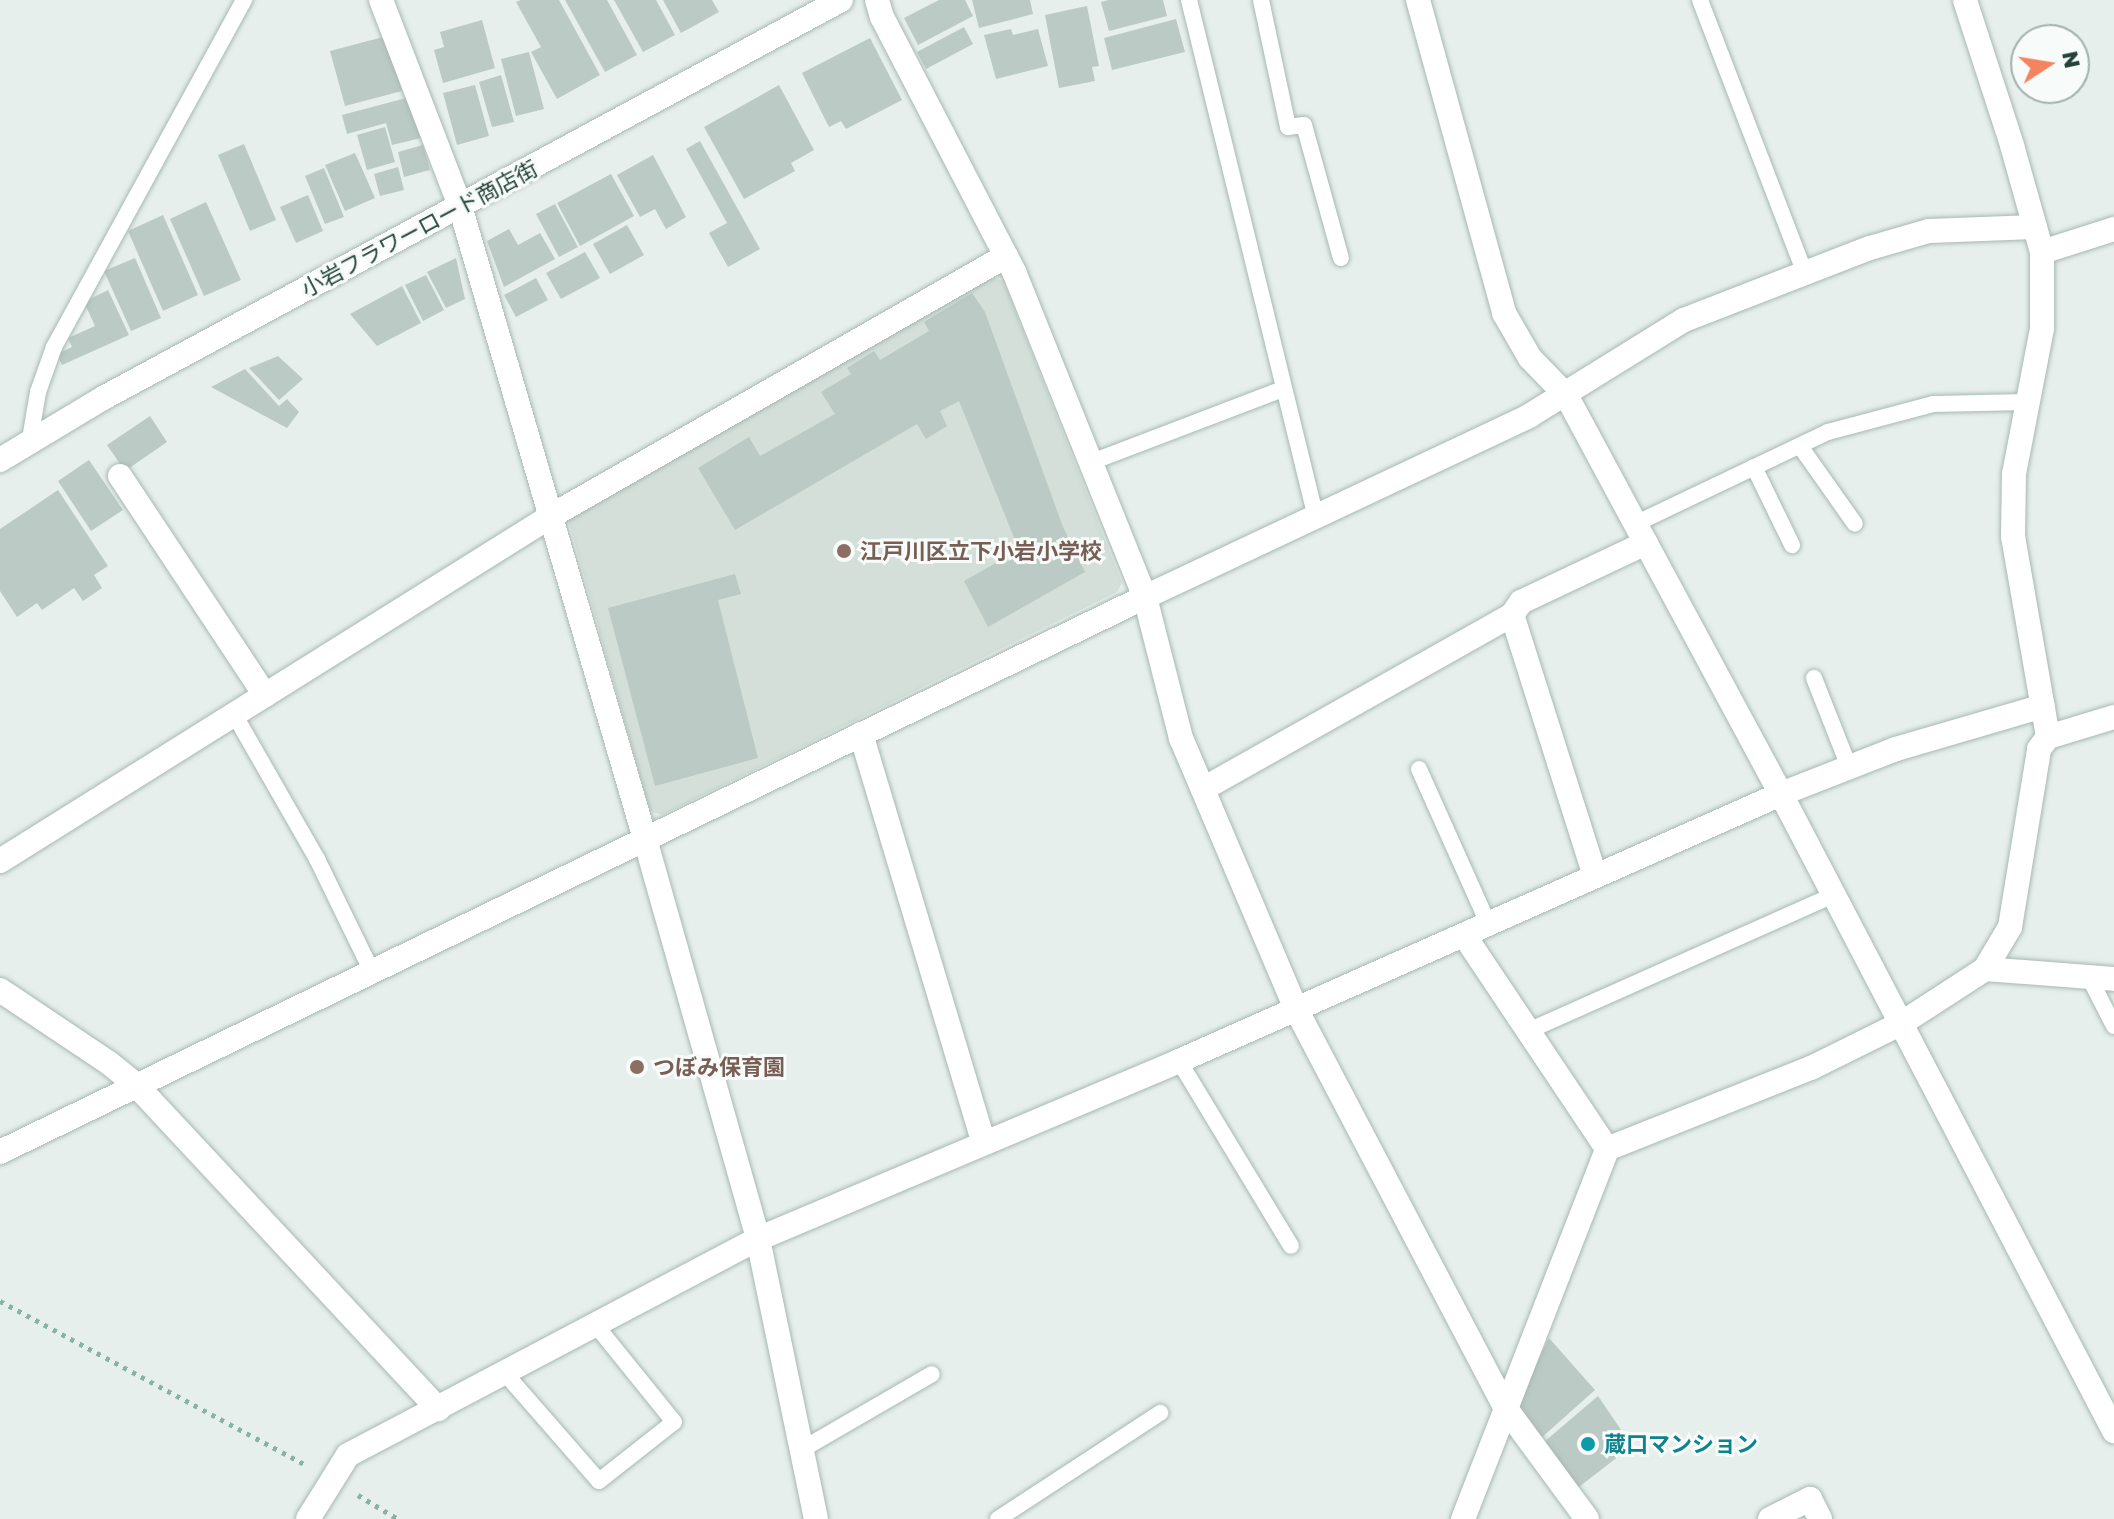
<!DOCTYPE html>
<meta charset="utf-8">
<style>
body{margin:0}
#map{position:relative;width:2114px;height:1519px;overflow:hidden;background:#e6efeb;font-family:"Golos Text","Noto Sans JP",sans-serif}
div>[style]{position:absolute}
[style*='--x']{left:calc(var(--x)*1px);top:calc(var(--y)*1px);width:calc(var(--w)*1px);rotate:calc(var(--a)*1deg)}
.built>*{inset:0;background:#d4dfda}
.building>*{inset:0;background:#bbcac4}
.path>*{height:5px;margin-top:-2.5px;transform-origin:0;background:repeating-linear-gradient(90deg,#86b3a5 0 4px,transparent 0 10px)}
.roads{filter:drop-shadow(0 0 2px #a8b8b2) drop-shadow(0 0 2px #a8b8b2)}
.lane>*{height:16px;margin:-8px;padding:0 8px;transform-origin:8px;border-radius:8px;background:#fff}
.street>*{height:24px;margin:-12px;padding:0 12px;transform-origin:12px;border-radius:12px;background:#fff}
.secondary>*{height:24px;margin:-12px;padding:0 12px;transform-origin:12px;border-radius:12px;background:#fff}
.dots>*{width:22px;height:22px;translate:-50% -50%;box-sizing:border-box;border:4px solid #f7fbf9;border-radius:50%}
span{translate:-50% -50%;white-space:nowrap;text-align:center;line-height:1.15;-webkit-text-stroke:6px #f7fbf9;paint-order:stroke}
.street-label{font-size:22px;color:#24423a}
.education-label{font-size:22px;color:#785e54;font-weight:700}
.left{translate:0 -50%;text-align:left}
.culture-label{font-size:22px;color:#0d838f;font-weight:700}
.north{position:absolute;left:2010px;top:24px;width:80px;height:80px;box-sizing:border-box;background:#f7fbf9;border:2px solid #a3b1ad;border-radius:50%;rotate:78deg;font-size:22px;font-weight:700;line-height:32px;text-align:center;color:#24423a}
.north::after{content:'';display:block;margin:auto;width:28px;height:36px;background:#f4845f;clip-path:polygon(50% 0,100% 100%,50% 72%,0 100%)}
</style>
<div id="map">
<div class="built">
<i style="clip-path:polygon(991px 278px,1003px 280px,1122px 583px,1117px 592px,662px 815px,650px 811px,568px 519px)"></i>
</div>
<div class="building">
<i style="clip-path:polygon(521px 0,559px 0,600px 75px,557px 99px,531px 52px,541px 47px,516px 2px)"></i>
<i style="clip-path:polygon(565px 0,607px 0,637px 55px,605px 72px)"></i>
<i style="clip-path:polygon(614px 0,656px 0,675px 35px,643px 52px)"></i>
<i style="clip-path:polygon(663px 0,712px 0,719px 12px,681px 33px)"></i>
<i style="clip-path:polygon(939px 0,965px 0,973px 16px,918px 45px,904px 18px)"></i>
<i style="clip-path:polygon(972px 0,1030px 0,1033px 14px,979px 28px)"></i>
<i style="clip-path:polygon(1109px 0,1163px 0,1167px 16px,1109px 31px,1101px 2px)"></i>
<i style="clip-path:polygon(1087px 6px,1099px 66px,1092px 67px,1095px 81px,1059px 88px,1045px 15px)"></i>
<i style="clip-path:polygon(1176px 19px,1185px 52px,1112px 70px,1104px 38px)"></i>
<i style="clip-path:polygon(482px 20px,495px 68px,443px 83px,434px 50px,444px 47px,440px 32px)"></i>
<i style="clip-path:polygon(964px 27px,973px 44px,926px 69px,917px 52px)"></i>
<i style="clip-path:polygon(1011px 29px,1013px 35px,1038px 29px,1048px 66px,996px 79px,984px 35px)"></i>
<i style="clip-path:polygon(387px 36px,402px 91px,345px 106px,330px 51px)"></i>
<i style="clip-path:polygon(870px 38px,902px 100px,846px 129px,841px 121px,829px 127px,802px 73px)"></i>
<i style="clip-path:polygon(529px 52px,544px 109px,516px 116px,501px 59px)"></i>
<i style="clip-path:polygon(501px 75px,514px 122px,492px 127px,479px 82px)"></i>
<i style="clip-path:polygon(475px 85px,489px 136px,457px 145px,443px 93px)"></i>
<i style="clip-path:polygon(779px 85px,814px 150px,791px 163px,795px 171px,744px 199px,704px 127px)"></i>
<i style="clip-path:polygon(410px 97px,421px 138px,392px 145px,386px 123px,347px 134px,342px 115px)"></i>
<i style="clip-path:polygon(385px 127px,395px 162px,367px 170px,357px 135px)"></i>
<i style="clip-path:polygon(700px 141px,760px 249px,728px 267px,709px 233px,727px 223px,686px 149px)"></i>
<i style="clip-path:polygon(244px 144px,276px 220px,250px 231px,218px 155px)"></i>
<i style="clip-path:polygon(423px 145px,430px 170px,404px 177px,398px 152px)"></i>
<i style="clip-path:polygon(355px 153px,375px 198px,345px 211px,325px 165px)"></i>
<i style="clip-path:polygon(653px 155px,686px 217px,666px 229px,655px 209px,640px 217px,617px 175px)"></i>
<i style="clip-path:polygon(398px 167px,404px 190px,380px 196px,374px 174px)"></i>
<i style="clip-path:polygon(324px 168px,344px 217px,325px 224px,305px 176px)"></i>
<i style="clip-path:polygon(611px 174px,634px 216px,580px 246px,557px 203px)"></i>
<i style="clip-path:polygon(308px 195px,323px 231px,296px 243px,280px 207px)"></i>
<i style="clip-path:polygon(206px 202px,241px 280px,204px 296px,170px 219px)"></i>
<i style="clip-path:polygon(555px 204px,578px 247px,559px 257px,536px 214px)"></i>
<i style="clip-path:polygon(163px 215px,198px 295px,163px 311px,128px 231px)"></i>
<i style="clip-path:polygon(627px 225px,644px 255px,610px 274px,593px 244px)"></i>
<i style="clip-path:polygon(509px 229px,518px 245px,540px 233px,555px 259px,504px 287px,487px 241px)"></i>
<i style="clip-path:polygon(585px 252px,600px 278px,561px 299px,546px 273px)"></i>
<i style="clip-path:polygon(135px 258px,161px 318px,131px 331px,104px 271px)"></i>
<i style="clip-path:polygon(456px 258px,465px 299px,446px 308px,427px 272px)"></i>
<i style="clip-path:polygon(426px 275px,444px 310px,423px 321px,405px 285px)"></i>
<i style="clip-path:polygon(536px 278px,548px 300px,516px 317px,504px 295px)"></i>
<i style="clip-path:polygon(402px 286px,421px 323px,377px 346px,350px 314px)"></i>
<i style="clip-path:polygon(108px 290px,129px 335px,62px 365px,57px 354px,72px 347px,68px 338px,95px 326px,84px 302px)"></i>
<i style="clip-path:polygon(972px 293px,985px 312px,1063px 527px,1085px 572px,988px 627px,964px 581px,1019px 550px,959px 401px,940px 411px,947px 426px,926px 439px,917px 424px,735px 530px,698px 468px,749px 437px,760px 456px,835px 414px,821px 392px,851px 374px,847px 368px,874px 351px,880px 360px,929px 331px,924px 322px)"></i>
<i style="clip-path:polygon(278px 356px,303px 379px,279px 400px,249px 368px)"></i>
<i style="clip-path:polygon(245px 369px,279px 406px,287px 399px,299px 412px,287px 428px,211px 387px)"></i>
<i style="clip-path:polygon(150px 416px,167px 442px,125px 471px,107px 445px)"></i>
<i style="clip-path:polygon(89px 460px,123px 510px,91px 531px,58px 481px)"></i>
<i style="clip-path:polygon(58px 490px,108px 566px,94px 575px,102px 588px,83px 601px,74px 588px,42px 610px,37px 603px,17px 617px,0 591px,0 529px)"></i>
<i style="clip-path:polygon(735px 574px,741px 594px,718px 600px,758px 758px,655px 786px,608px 608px)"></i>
<i style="clip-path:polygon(1549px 1338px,1595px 1390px,1540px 1439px,1514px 1408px)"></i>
<i style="clip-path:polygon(1598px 1396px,1632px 1446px,1575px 1490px,1544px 1442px)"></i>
</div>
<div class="path">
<i style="--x:0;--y:1301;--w:349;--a:28.2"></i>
<i style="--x:358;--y:1495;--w:47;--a:31"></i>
</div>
<div class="roads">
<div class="lane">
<i style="--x:1189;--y:0;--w:533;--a:76.22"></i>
<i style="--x:1261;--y:0;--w:130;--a:78"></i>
<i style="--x:1288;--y:127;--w:16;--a:-7"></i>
<i style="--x:1304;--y:125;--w:138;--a:74.5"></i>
<i style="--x:1700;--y:0;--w:293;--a:69"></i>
<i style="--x:30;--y:439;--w:48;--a:-80.3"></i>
<i style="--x:38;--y:392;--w:48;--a:-70.4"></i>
<i style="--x:54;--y:347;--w:396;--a:-61.3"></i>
<i style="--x:1800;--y:446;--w:95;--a:54.8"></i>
<i style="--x:1089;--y:463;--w:208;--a:-20.9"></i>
<i style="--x:1754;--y:467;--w:87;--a:64"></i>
<i style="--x:1635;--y:524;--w:214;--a:-25.5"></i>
<i style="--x:1828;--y:432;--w:109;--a:-14.9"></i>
<i style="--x:1933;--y:404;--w:94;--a:-1.2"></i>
<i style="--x:1814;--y:678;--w:96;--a:68.5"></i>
<i style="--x:234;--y:714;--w:167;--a:60.2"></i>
<i style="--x:317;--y:859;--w:126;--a:64"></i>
<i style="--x:1419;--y:769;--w:167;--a:65.9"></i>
<i style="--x:2089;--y:977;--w:55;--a:63"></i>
<i style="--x:1528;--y:1031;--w:332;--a:-24"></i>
<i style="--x:1179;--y:1061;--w:216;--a:58.8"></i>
<i style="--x:503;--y:1371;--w:146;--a:48.9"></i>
<i style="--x:599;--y:1481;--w:95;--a:-38.2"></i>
<i style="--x:674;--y:1422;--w:126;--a:-128.9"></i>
<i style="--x:801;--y:1450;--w:151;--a:-30.1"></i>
<i style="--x:998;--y:1519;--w:194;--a:-33.2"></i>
</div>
<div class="street">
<i style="--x:381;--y:0;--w:221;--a:69"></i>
<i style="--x:460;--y:206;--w:659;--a:73.71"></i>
<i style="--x:645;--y:839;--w:416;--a:74.2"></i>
<i style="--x:758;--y:1239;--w:286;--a:78.3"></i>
<i style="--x:877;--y:0;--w:18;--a:74"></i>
<i style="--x:882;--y:17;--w:289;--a:62.6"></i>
<i style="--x:1015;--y:274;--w:348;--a:68.1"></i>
<i style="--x:1145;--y:597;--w:146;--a:75.7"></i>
<i style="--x:1181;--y:738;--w:292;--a:67"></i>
<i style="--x:1295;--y:1007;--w:455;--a:62.3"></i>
<i style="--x:1507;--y:1410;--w:135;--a:53.7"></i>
<i style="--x:1418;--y:0;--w:325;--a:74.6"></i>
<i style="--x:1504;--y:313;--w:52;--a:60"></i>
<i style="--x:1530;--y:358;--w:52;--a:45.8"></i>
<i style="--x:1566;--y:395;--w:453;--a:61.7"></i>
<i style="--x:1781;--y:794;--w:719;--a:62.4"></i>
<i style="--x:2042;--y:252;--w:76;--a:-17.7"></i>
<i style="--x:120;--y:476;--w:263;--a:56.5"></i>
<i style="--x:861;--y:734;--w:427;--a:73.3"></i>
<i style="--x:2048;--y:737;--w:69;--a:-16.9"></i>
<i style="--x:1203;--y:789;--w:355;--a:-29.4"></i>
<i style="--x:0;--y:861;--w:650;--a:-32.05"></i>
<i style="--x:551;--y:516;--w:524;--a:-29.74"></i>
<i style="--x:1595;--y:876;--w:274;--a:-107.6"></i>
<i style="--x:1512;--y:615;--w:16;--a:-55"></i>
<i style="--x:1521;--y:602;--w:138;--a:-25.3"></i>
<i style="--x:1464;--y:935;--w:257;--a:56.2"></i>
<i style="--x:1985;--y:969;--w:129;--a:4.4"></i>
<i style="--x:0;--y:990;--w:131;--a:33.8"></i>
<i style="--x:109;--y:1063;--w:36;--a:39"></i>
<i style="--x:137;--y:1086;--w:442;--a:47"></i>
<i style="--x:0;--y:1152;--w:1272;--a:-25.86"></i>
<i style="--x:1145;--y:597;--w:425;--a:-25.2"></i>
<i style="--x:1529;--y:416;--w:182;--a:-31.8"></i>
<i style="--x:1684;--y:320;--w:199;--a:-21.2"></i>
<i style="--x:1870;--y:248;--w:61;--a:-16.1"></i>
<i style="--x:1929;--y:231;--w:106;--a:-2.2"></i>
<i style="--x:308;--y:1519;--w:75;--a:-58"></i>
<i style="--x:348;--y:1455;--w:463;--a:-27.8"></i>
<i style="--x:758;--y:1239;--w:457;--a:-22.9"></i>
<i style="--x:1179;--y:1061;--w:659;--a:-23.92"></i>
<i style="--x:1781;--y:794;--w:123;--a:-21.4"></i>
<i style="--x:1896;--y:749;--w:153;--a:-16.3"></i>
<i style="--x:1463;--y:1519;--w:397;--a:-68.7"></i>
<i style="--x:1607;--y:1149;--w:219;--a:-21.7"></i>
<i style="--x:1811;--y:1068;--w:102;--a:-26.3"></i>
<i style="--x:1902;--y:1023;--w:99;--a:-33"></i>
<i style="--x:1985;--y:969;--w:49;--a:-59.2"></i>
<i style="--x:2010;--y:927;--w:180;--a:-80.7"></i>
<i style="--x:2039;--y:749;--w:15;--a:-53"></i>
<i style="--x:2048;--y:737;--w:203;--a:-99.9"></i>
<i style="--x:2013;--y:537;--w:63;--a:-89.1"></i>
<i style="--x:2014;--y:474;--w:149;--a:-79.1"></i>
<i style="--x:2042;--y:328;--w:76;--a:-90"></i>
<i style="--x:2042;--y:252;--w:111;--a:-105.7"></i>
<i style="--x:2012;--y:145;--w:152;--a:-108"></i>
<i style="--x:1770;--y:1519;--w:45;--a:-26.6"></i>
<i style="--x:1810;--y:1499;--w:22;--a:63"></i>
</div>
<div class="secondary">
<i style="--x:0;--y:460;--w:122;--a:-31"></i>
<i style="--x:105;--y:397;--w:836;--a:-28.34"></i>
</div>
</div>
<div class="dots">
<i style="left:844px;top:551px;background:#8d6e63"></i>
<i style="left:637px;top:1067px;background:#8d6e63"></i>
<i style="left:1588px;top:1444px;background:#0f9aa8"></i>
</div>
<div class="street-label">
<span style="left:419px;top:228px;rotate:-28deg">小岩フラワーロード商店街</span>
</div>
<div class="education-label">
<span class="left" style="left:860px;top:551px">江戸川区立下小岩小学校</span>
<span class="left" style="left:653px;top:1067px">つぼみ保育園</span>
</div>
<div class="culture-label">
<span class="left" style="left:1604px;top:1444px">蔵口マンション</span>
</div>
<div class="north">N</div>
</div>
